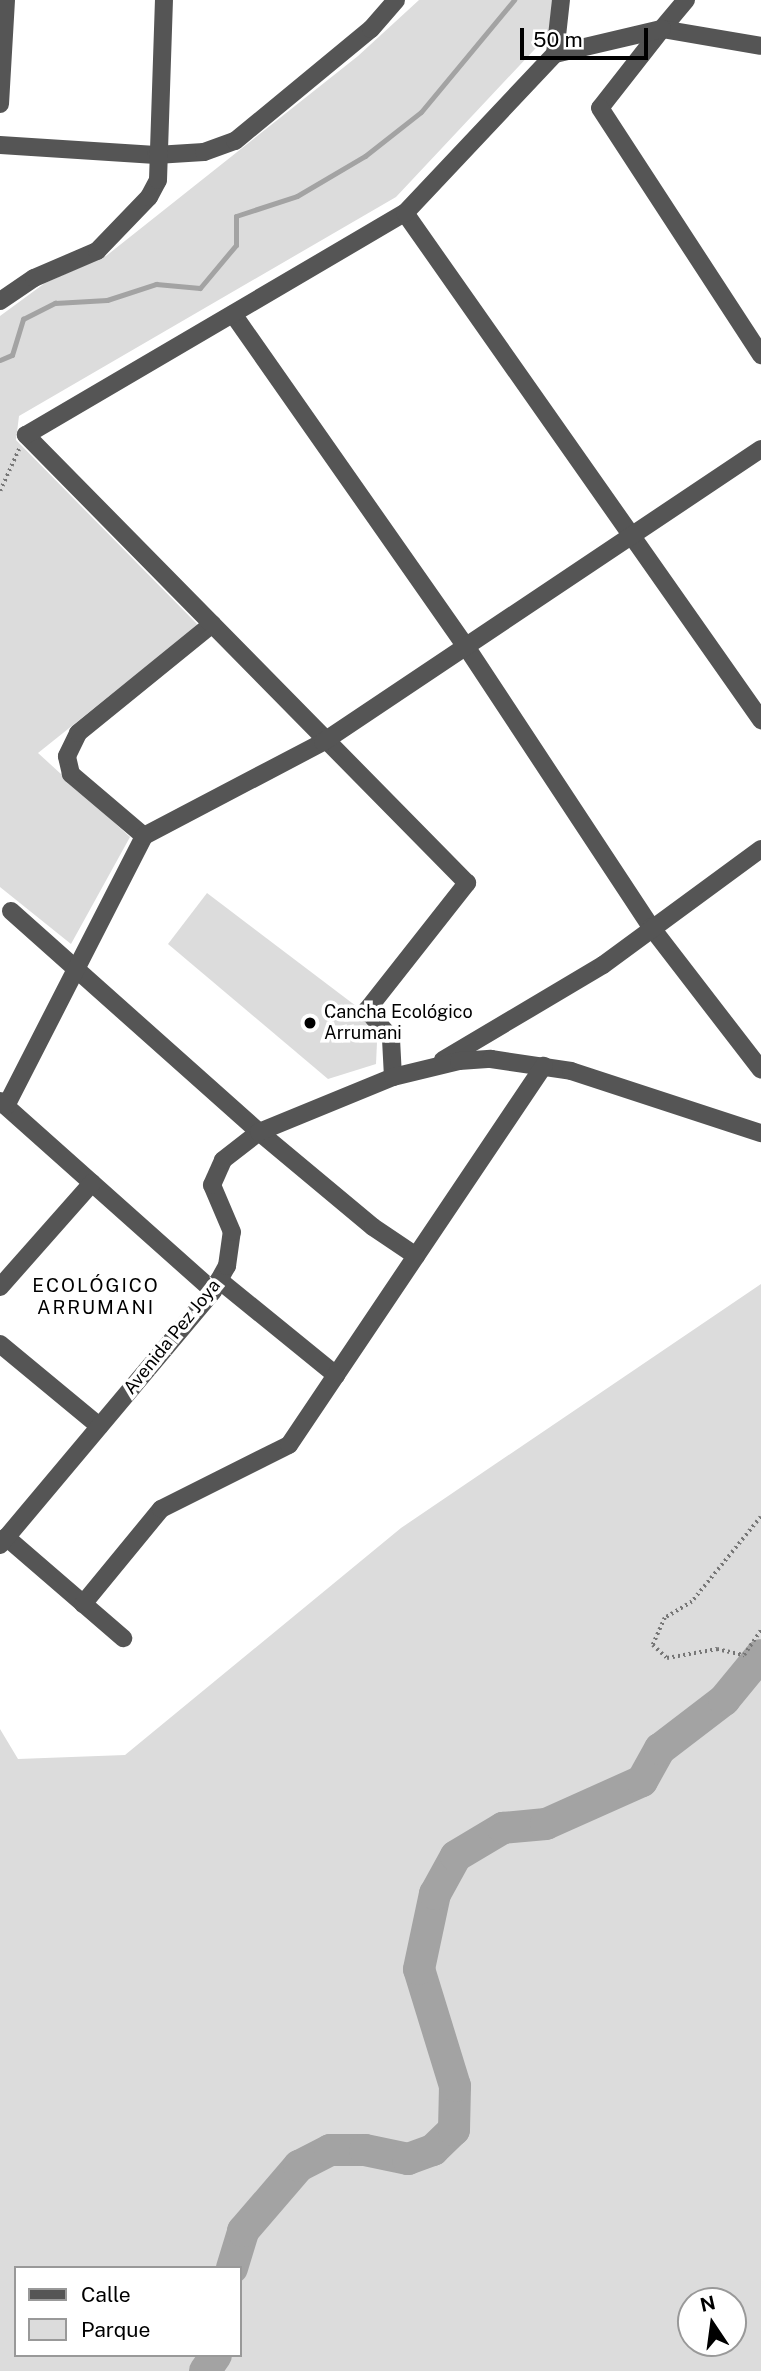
<!DOCTYPE html>
<meta charset="utf-8">
<style>
body{margin:0}
#map{position:relative;width:761px;height:2371px;overflow:hidden;background:#fff;font-family:"Public Sans",sans-serif}
div>[style]{position:absolute}
[style*='--x']{left:calc(var(--x)*1px);top:calc(var(--y)*1px);width:calc(var(--w)*1px);rotate:calc(var(--a)*1deg)}
.green>*{inset:0;background:#dcdcdc}
.stream>*{height:5px;margin:-2.5px;padding:0 2.5px;transform-origin:2.5px;border-radius:2.5px;background:#a3a3a3}
.river>*{height:32px;margin:-16px;padding:0 16px;transform-origin:16px;border-radius:16px;background:#a3a3a3}
.path>*{height:3.5px;margin-top:-1.75px;transform-origin:0;background:repeating-linear-gradient(90deg,#777 0 2px,transparent 0 5.5px)}
.minor>*{height:18px;margin:-9px;padding:0 9px;transform-origin:9px;border-radius:9px;background:#555}
.dots>*{width:19px;height:19px;translate:-50% -50%;box-sizing:border-box;border:4px solid #fff;border-radius:50%}
span{translate:-50% -50%;white-space:nowrap;text-align:center;line-height:1.15;-webkit-text-stroke:7px #fff;paint-order:stroke}
.poi-label{font-size:18px;color:#000}
.left{translate:0 -50%;text-align:left}
.street-label{font-size:18px;color:#000}
.neighbourhood-label{font-size:19px;color:#000;letter-spacing:2px}
.legend{position:absolute;left:14px;top:2266px;width:228px;height:91px;box-sizing:border-box;background:#fff;border:2px solid #999;margin:0;padding:9px 12px;list-style:none;font-size:21px;color:#000}
.legend li{display:flex;align-items:center;gap:14px;height:35px}
.legend b{width:35px;border:2px solid #999}
.north{position:absolute;left:677px;top:2287px;width:70px;height:70px;box-sizing:border-box;background:#fff;border:2px solid #999;border-radius:50%;rotate:347deg;font-size:19px;font-weight:700;line-height:28px;text-align:center;color:#000}
.north::after{content:'';display:block;margin:auto;width:24px;height:32px;background:#000;clip-path:polygon(50% 0,100% 100%,50% 72%,0 100%)}
.scale{position:absolute;left:520px;top:28px;width:128px;height:32px;box-sizing:border-box;border:4px solid #000;border-top:0;padding-left:9px;font-size:21px;line-height:24px;white-space:nowrap;color:#000;-webkit-text-stroke:5px #fff;paint-order:stroke}
</style>
<div id="map">
<div class="green">
<i style="clip-path:polygon(419px 0,552px 0,549px 34px,396px 197px,19px 416px,16px 440px,198px 625px,38px 753px,130px 837px,71px 944px,0 887px,0 316px,45px 283px,106px 256px,358px 56px)"></i>
<i style="clip-path:polygon(207px 893px,356px 1006px,377px 1042px,376px 1064px,328px 1079px,168px 944px)"></i>
<i style="clip-path:polygon(evenodd,761px 1284px,761px 2371px,0 2371px,0 1729px,18px 1759px,125px 1755px,401px 1528px,761px 1284px,16px 2268px,240px 2268px,240px 2355px,16px 2355px,16px 2268px,761px 1284px,733px 2301px,733px 2343px,691px 2343px,691px 2301px,733px 2301px)"></i>
</div>
<div class="stream">
<i style="--x:0;--y:360;--w:13;--a:-23"></i>
<i style="--x:12;--y:355;--w:38;--a:-73"></i>
<i style="--x:23;--y:319;--w:36;--a:-27"></i>
<i style="--x:55;--y:303;--w:52;--a:-3.3"></i>
<i style="--x:107;--y:300;--w:52;--a:-18.1"></i>
<i style="--x:156;--y:284;--w:44;--a:5.2"></i>
<i style="--x:200;--y:288;--w:56;--a:-50.1"></i>
<i style="--x:236;--y:245;--w:29;--a:-90"></i>
<i style="--x:236;--y:216;--w:64;--a:-18.2"></i>
<i style="--x:297;--y:196;--w:79;--a:-30.5"></i>
<i style="--x:365;--y:156;--w:71;--a:-38.2"></i>
<i style="--x:421;--y:112;--w:146;--a:-50.3"></i>
</div>
<div class="river">
<i style="--x:232;--y:2268;--w:39;--a:-73"></i>
<i style="--x:243;--y:2231;--w:86;--a:-49.3"></i>
<i style="--x:299;--y:2166;--w:35;--a:-27"></i>
<i style="--x:330;--y:2150;--w:35;--a:0"></i>
<i style="--x:365;--y:2150;--w:44;--a:11.8"></i>
<i style="--x:408;--y:2159;--w:27;--a:-20"></i>
<i style="--x:433;--y:2150;--w:29;--a:-44"></i>
<i style="--x:454;--y:2130;--w:44;--a:-88.7"></i>
<i style="--x:455;--y:2086;--w:122;--a:-107.1"></i>
<i style="--x:419;--y:1969;--w:77;--a:-78"></i>
<i style="--x:435;--y:1894;--w:43;--a:-61.1"></i>
<i style="--x:456;--y:1856;--w:55;--a:-30.8"></i>
<i style="--x:503;--y:1828;--w:43;--a:-5.3"></i>
<i style="--x:546;--y:1824;--w:105;--a:-24.1"></i>
<i style="--x:642;--y:1781;--w:37;--a:-61"></i>
<i style="--x:660;--y:1749;--w:81;--a:-37.4"></i>
<i style="--x:724;--y:1700;--w:58;--a:-50.6"></i>
<i style="--x:205;--y:2371;--w:19;--a:-55"></i>
</div>
<div class="path">
<i style="--x:0;--y:491;--w:46;--a:-65.7"></i>
<i style="--x:761;--y:1517;--w:109;--a:129.1"></i>
<i style="--x:692;--y:1602;--w:31;--a:149"></i>
<i style="--x:665;--y:1618;--w:30;--a:114"></i>
<i style="--x:653;--y:1645;--w:19;--a:43"></i>
<i style="--x:667;--y:1658;--w:51;--a:-10.2"></i>
<i style="--x:717;--y:1649;--w:28;--a:13"></i>
<i style="--x:744;--y:1655;--w:30;--a:-56"></i>
</div>
<div class="minor">
<i style="--x:686;--y:0;--w:38;--a:130"></i>
<i style="--x:662;--y:29;--w:100;--a:9.7"></i>
<i style="--x:662;--y:29;--w:100;--a:128.1"></i>
<i style="--x:600;--y:108;--w:295;--a:56.9"></i>
<i style="--x:555;--y:54;--w:54;--a:-83.7"></i>
<i style="--x:0;--y:104;--w:104;--a:-86.7"></i>
<i style="--x:0;--y:145;--w:156;--a:3.7"></i>
<i style="--x:156;--y:155;--w:48;--a:-3.6"></i>
<i style="--x:204;--y:152;--w:33;--a:-20"></i>
<i style="--x:235;--y:141;--w:176;--a:-39.5"></i>
<i style="--x:371;--y:29;--w:38;--a:-49"></i>
<i style="--x:405;--y:213;--w:620;--a:54.92"></i>
<i style="--x:0;--y:301;--w:41;--a:-34.1"></i>
<i style="--x:34;--y:278;--w:69;--a:-23.2"></i>
<i style="--x:97;--y:251;--w:75;--a:-46.1"></i>
<i style="--x:149;--y:197;--w:19;--a:-62"></i>
<i style="--x:158;--y:180;--w:180;--a:-88.1"></i>
<i style="--x:233;--y:314;--w:408;--a:55"></i>
<i style="--x:467;--y:648;--w:334;--a:56.6"></i>
<i style="--x:651;--y:927;--w:180;--a:52.4"></i>
<i style="--x:144;--y:836;--w:96;--a:-139.7"></i>
<i style="--x:71;--y:774;--w:18;--a:-103"></i>
<i style="--x:67;--y:756;--w:25;--a:-64"></i>
<i style="--x:78;--y:733;--w:173;--a:-39.1"></i>
<i style="--x:11;--y:911;--w:332;--a:41.7"></i>
<i style="--x:259;--y:1132;--w:148;--a:39.8"></i>
<i style="--x:373;--y:1227;--w:52;--a:34"></i>
<i style="--x:443;--y:1060;--w:186;--a:-30.7"></i>
<i style="--x:603;--y:965;--w:196;--a:-36.3"></i>
<i style="--x:393;--y:1077;--w:39;--a:-93"></i>
<i style="--x:391;--y:1038;--w:37;--a:-131"></i>
<i style="--x:367;--y:1010;--w:162;--a:-51.8"></i>
<i style="--x:467;--y:883;--w:629;--a:-134.55"></i>
<i style="--x:26;--y:435;--w:439;--a:-30.4"></i>
<i style="--x:405;--y:213;--w:219;--a:-46.7"></i>
<i style="--x:555;--y:54;--w:110;--a:-13.2"></i>
<i style="--x:0;--y:1101;--w:285;--a:41.7"></i>
<i style="--x:6;--y:1106;--w:303;--a:-62.9"></i>
<i style="--x:144;--y:836;--w:202;--a:-27.7"></i>
<i style="--x:323;--y:742;--w:527;--a:-33.78"></i>
<i style="--x:219;--y:1280;--w:151;--a:39.1"></i>
<i style="--x:0;--y:1287;--w:139;--a:-48.5"></i>
<i style="--x:0;--y:1344;--w:129;--a:39.6"></i>
<i style="--x:6;--y:1537;--w:155;--a:40.8"></i>
<i style="--x:0;--y:1545;--w:331;--a:-50"></i>
<i style="--x:213;--y:1291;--w:29;--a:-61"></i>
<i style="--x:227;--y:1266;--w:34;--a:-82"></i>
<i style="--x:232;--y:1232;--w:51;--a:-113.1"></i>
<i style="--x:212;--y:1185;--w:27;--a:-66"></i>
<i style="--x:223;--y:1160;--w:46;--a:-37.9"></i>
<i style="--x:259;--y:1132;--w:145;--a:-22.3"></i>
<i style="--x:393;--y:1077;--w:68;--a:-13.6"></i>
<i style="--x:459;--y:1061;--w:32;--a:-4"></i>
<i style="--x:491;--y:1059;--w:81;--a:8.5"></i>
<i style="--x:571;--y:1071;--w:200;--a:18.1"></i>
<i style="--x:83;--y:1604;--w:123;--a:-50.6"></i>
<i style="--x:161;--y:1509;--w:143;--a:-26.6"></i>
<i style="--x:289;--y:1445;--w:457;--a:-56.1"></i>
</div>
<div class="dots">
<i style="left:310px;top:1023px;background:#000"></i>
</div>
<div class="poi-label">
<span class="left" style="left:324px;top:1023px">Cancha Ecológico<br>Arrumani</span>
</div>
<div class="street-label">
<span style="left:172px;top:1337px;rotate:-51deg">Avenida Pez Joya</span>
</div>
<div class="neighbourhood-label">
<span style="left:96px;top:1297px">ECOLÓGICO<br>ARRUMANI</span>
</div>
<ul class="legend">
<li><b style="height:9px;background:#555"></b>Calle</li>
<li><b style="height:19px;background:#dcdcdc"></b>Parque</li>
</ul>
<div class="north">N</div>
<div class="scale">50 m</div>
</div>
